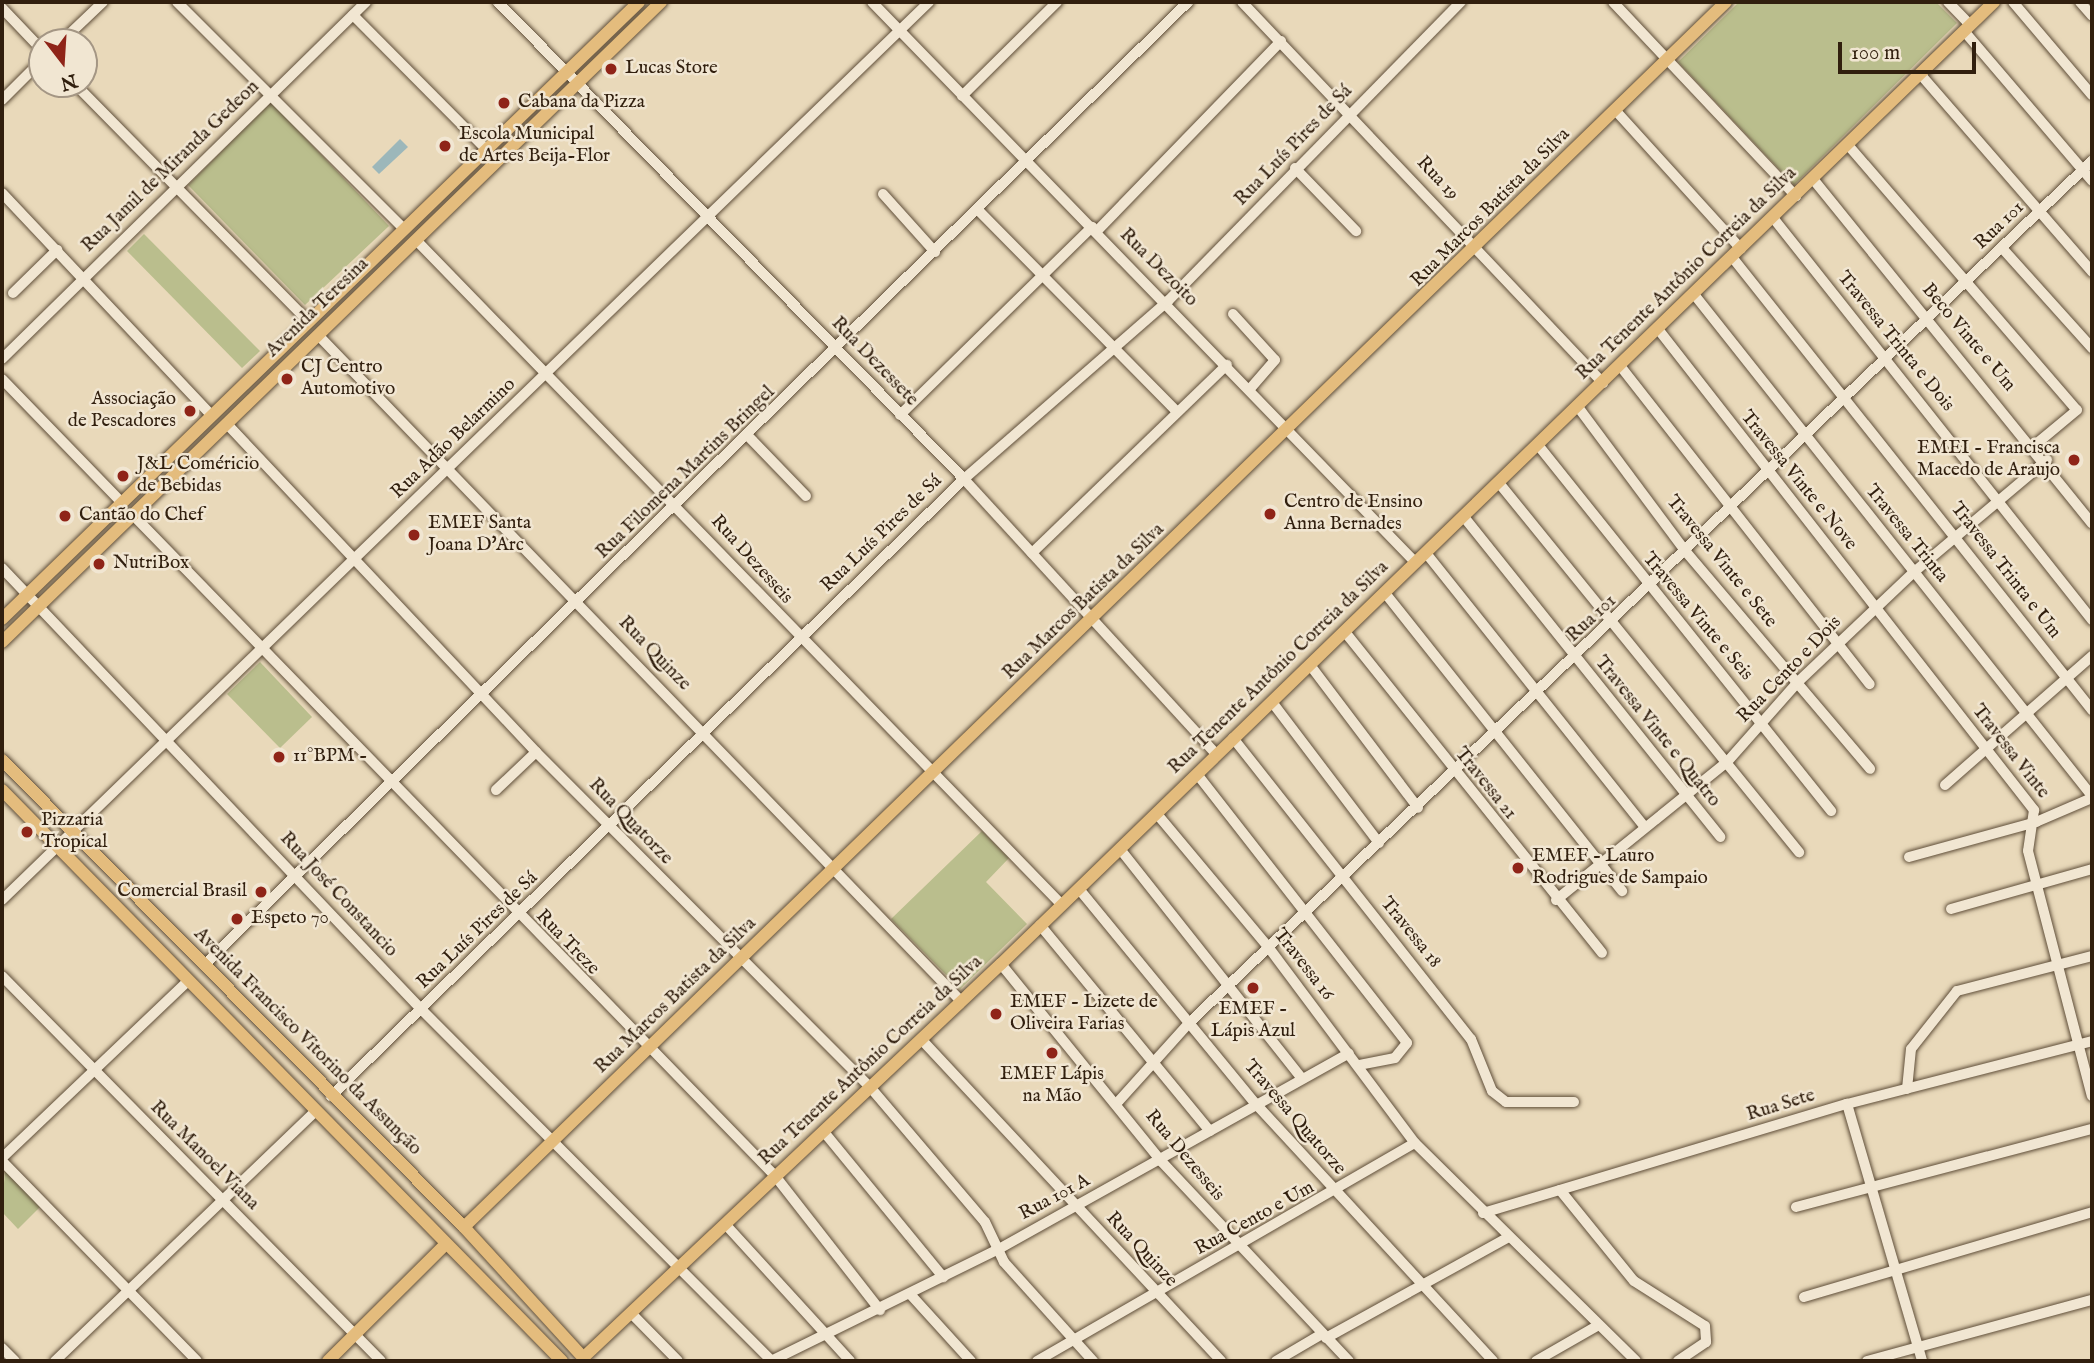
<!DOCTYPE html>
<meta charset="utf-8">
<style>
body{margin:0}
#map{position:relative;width:2094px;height:1363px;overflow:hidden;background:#e9d9ba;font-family:"IM FELL English",serif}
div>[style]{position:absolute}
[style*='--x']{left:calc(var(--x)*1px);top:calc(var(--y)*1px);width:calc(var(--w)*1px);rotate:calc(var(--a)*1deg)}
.green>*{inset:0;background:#babe8d}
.water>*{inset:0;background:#9cb7ba}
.roads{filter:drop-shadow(0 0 2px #5f4e39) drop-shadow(0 0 2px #5f4e39)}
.minor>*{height:10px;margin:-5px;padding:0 5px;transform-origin:5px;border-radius:5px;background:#f1e6d2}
.major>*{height:12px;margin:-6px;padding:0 6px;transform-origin:6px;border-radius:6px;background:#e4bc7d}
.dots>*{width:19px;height:19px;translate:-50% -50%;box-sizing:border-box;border:4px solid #f1e6d2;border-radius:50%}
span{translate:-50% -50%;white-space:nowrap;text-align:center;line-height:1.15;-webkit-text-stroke:5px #f1e6d2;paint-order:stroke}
.poi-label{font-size:19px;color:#311f0e}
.left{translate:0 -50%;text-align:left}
.right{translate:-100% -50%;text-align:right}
.street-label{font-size:19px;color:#311f0e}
.frame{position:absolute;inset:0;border:4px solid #311f0e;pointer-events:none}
.north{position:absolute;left:28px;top:28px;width:70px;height:70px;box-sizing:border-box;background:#f1e6d2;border:2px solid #a49684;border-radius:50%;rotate:163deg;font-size:19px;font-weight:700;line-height:28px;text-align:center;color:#311f0e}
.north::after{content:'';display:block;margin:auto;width:24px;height:32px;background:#8f2418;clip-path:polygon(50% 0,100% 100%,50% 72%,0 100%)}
.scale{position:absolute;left:1838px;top:42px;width:138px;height:32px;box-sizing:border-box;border:4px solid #311f0e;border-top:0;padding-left:9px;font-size:21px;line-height:24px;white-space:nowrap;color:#311f0e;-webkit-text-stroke:5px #f1e6d2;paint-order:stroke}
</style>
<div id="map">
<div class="green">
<i style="clip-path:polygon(1739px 2px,1936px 2px,1957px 23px,1794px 185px,1678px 62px)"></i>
<i style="clip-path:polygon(271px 102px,389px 226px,305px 305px,188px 185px)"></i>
<i style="clip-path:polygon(144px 234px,260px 351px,242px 368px,127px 251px)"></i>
<i style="clip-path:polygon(260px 662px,312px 717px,280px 748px,227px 694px)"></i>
<i style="clip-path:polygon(982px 831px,1009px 858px,986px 882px,1027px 924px,960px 989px,891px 919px)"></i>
<i style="clip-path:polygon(5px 1170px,41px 1206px,18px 1229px,2px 1212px)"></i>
</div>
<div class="water">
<i style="clip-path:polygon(400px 139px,408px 147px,379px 174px,372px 167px)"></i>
</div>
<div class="roads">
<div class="minor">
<i style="--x:177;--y:2;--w:320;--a:45"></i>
<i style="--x:498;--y:2;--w:667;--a:45.67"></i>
<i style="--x:964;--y:479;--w:373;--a:47.5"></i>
<i style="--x:872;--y:2;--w:781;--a:45.88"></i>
<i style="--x:1242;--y:2;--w:525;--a:46.54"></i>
<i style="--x:1613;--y:2;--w:267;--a:46.7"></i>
<i style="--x:1948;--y:2;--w:32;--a:46"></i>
<i style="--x:2013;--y:2;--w:122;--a:49.7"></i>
<i style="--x:2080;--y:2;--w:18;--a:49"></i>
<i style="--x:2;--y:8;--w:58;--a:46.4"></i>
<i style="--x:353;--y:15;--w:189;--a:45.2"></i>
<i style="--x:1964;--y:31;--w:197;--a:49.5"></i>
<i style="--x:61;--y:42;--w:58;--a:-43.6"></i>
<i style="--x:1921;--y:75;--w:261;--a:49"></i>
<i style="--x:75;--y:84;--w:331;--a:45.5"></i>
<i style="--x:962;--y:96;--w:134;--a:-44.7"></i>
<i style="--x:2;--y:100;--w:57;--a:-45"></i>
<i style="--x:1616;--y:111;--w:186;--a:47.8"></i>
<i style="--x:1848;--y:145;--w:350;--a:49.2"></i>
<i style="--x:2077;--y:410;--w:55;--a:140.2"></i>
<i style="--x:1295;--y:168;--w:88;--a:45.9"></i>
<i style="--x:1813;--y:179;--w:443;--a:51"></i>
<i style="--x:2;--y:193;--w:305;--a:46.7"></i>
<i style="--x:883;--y:194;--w:78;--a:48.1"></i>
<i style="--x:979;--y:211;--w:282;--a:45.4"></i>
<i style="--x:1774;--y:219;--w:512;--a:51.58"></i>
<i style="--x:1096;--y:232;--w:266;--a:-45.9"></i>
<i style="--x:416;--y:240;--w:926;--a:45.83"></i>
<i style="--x:2002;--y:248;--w:135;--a:48"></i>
<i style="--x:1732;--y:257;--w:579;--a:51.53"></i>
<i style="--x:13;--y:293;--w:62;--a:-44.3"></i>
<i style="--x:1693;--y:293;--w:642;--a:51.58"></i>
<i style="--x:1233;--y:314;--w:62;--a:47.6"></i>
<i style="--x:1275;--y:360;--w:38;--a:131"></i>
<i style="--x:1658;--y:329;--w:611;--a:51.99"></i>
<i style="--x:2034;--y:810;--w:41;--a:98.3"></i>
<i style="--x:2028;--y:851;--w:253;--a:75.4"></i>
<i style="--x:318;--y:335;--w:926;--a:46.01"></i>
<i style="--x:2;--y:359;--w:510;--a:-44.44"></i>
<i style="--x:1621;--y:367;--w:403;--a:51.9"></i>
<i style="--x:2;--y:379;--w:173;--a:45.9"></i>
<i style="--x:1578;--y:407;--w:182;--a:53.3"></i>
<i style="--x:1687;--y:553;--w:283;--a:49.7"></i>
<i style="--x:900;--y:415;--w:269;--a:-44.4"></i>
<i style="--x:227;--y:424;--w:451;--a:46.7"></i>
<i style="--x:536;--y:752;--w:473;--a:45.1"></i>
<i style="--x:870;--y:1087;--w:177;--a:49.6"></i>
<i style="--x:985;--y:1222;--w:44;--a:64.6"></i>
<i style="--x:1004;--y:1262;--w:133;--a:48"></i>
<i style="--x:749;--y:437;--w:82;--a:46"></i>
<i style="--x:1538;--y:445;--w:469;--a:51.3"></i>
<i style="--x:1499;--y:483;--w:476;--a:50.9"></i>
<i style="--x:133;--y:515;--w:923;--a:45.83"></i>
<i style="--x:776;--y:1177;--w:169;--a:52"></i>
<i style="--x:1464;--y:517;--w:410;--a:51.3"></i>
<i style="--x:1032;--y:553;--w:271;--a:-44"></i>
<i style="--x:1426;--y:553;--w:349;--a:51.4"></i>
<i style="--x:2;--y:568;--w:608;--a:46.47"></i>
<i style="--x:421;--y:1009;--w:497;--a:45.1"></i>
<i style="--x:1385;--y:593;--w:381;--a:51.5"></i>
<i style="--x:1345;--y:632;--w:411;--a:51.3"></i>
<i style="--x:1310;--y:665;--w:179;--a:52.9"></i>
<i style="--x:1272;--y:702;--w:177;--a:52.8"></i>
<i style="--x:1233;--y:738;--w:384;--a:51.7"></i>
<i style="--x:1471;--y:1039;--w:56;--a:68"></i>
<i style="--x:1492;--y:1091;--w:18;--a:38"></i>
<i style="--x:1506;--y:1102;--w:68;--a:0"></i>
<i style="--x:1197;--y:774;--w:341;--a:52"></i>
<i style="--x:1407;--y:1043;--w:19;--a:129"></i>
<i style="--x:1395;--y:1058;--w:36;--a:169"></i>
<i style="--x:1945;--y:785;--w:196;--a:-41.3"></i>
<i style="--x:496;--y:790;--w:55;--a:-43.5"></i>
<i style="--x:1157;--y:814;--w:175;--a:50.1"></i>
<i style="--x:1269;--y:948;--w:244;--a:53.2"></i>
<i style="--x:1415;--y:1143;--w:310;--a:44.6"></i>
<i style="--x:1120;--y:849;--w:293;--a:51.6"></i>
<i style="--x:1909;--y:857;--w:132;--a:-15.4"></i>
<i style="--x:2036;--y:822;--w:61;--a:-23.2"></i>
<i style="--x:1079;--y:889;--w:277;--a:50.6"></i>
<i style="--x:1255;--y:1103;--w:351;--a:47.3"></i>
<i style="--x:2;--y:900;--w:1291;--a:-44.09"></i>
<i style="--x:1556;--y:900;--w:221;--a:-38.9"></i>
<i style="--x:1728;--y:761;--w:106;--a:-48.5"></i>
<i style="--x:1798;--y:682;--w:160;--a:-43.5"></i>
<i style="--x:1914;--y:572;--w:174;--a:-40.1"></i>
<i style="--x:1951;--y:909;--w:147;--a:-15.8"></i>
<i style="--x:1040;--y:925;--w:267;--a:50.5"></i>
<i style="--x:1001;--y:964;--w:255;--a:50.9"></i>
<i style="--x:1162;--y:1162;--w:273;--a:46.8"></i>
<i style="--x:204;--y:965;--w:1377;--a:-44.38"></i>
<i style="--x:2;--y:976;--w:540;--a:45.45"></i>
<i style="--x:921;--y:1039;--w:440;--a:47"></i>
<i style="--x:1907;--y:1089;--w:40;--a:-84.3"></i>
<i style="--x:1911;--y:1049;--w:74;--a:-51.6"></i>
<i style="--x:1957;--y:991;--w:139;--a:-14.5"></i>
<i style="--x:331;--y:1096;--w:884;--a:-44.27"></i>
<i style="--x:964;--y:479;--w:271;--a:-41.1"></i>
<i style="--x:1168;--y:301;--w:419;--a:-45.6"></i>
<i style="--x:1117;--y:1103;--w:109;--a:-48"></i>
<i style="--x:1190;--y:1022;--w:1247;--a:-43.67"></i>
<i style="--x:1847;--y:1104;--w:268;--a:73.7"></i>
<i style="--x:824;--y:1132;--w:188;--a:50.6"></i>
<i style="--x:2;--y:1158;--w:258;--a:-43.6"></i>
<i style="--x:2;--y:1161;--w:279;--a:45.7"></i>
<i style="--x:1560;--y:1190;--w:117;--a:50.9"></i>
<i style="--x:1634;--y:1281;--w:84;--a:32.4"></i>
<i style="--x:1705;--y:1326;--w:16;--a:86"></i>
<i style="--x:1706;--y:1342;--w:34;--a:146"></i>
<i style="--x:1796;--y:1207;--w:306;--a:-14.8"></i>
<i style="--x:1483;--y:1213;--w:380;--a:-16.7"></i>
<i style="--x:1847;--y:1104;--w:253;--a:-14.4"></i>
<i style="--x:726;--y:1225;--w:184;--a:47.6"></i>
<i style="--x:910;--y:1294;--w:91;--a:47.7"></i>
<i style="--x:1804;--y:1297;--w:300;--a:-16.4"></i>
<i style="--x:631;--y:1313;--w:67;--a:45.6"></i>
<i style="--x:1326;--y:1338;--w:207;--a:-28.9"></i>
<i style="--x:2;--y:1348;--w:18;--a:45"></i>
<i style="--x:55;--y:1361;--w:361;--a:-43.8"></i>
<i style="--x:771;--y:1361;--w:252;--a:-26.2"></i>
<i style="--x:997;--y:1250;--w:403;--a:-29.2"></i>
<i style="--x:1037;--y:1361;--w:436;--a:-30"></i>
<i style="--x:1276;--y:1361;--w:53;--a:-30.4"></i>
<i style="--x:1536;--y:1361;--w:70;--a:-29.8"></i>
<i style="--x:1867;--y:1361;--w:233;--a:-15.2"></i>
</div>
<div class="major">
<i style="--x:2;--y:619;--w:887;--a:-44.09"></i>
<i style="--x:2;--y:642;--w:919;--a:-44.16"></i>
<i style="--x:2;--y:760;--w:657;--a:45.31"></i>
<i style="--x:464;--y:1227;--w:173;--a:47.6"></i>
<i style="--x:2;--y:790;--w:800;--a:45.56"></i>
<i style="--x:464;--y:1227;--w:1759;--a:-44.15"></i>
<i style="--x:585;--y:1356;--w:572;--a:-43.3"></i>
<i style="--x:1001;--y:964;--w:1383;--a:-44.09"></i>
<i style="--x:328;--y:1361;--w:166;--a:-44.8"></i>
</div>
</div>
<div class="dots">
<i style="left:611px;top:69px;background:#8f2418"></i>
<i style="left:504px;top:103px;background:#8f2418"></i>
<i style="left:445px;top:146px;background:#8f2418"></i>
<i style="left:287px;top:379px;background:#8f2418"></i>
<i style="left:190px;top:411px;background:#8f2418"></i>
<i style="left:2074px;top:460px;background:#8f2418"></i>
<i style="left:123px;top:476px;background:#8f2418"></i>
<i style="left:1270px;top:514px;background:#8f2418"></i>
<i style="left:65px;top:516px;background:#8f2418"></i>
<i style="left:414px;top:535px;background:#8f2418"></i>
<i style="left:99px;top:564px;background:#8f2418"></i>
<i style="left:279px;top:757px;background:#8f2418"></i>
<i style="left:27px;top:832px;background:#8f2418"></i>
<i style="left:1518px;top:868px;background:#8f2418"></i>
<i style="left:261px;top:892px;background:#8f2418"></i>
<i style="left:237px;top:919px;background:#8f2418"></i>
<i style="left:1253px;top:988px;background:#8f2418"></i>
<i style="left:996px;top:1014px;background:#8f2418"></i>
<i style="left:1052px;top:1053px;background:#8f2418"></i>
</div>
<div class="poi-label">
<span class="left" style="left:625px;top:69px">Lucas Store</span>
<span class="left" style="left:518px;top:103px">Cabana da Pizza</span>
<span class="left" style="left:459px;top:146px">Escola Municipal<br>de Artes Beija-Flor</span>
<span class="left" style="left:301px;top:379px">CJ Centro<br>Automotivo</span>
<span class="right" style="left:176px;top:411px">Associação<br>de Pescadores</span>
<span class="right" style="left:2060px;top:460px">EMEI - Francisca<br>Macedo de Araujo</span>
<span class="left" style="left:137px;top:476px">J&amp;L Coméricio<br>de Bebidas</span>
<span class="left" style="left:1284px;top:514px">Centro de Ensino<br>Anna Bernades</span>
<span class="left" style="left:79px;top:516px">Cantão do Chef</span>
<span class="left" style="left:428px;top:535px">EMEF Santa<br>Joana D'Arc</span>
<span class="left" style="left:113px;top:564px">NutriBox</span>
<span class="left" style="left:293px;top:757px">11°BPM -</span>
<span class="left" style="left:41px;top:832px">Pizzaria<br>Tropical</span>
<span class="left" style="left:1532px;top:868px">EMEF - Lauro<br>Rodrigues de Sampaio</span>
<span class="right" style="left:247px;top:892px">Comercial Brasil</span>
<span class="left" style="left:251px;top:919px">Espeto 70</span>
<span class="left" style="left:1010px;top:1014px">EMEF - Lizete de<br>Oliveira Farias</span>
<span style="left:1253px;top:1021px">EMEF -<br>Lápis Azul</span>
<span style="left:1052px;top:1086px">EMEF Lápis<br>na Mão</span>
</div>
<div class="street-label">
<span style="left:1294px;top:146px;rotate:-46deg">Rua Luís Pires de Sá</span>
<span style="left:171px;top:167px;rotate:-44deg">Rua Jamil de Miranda Gedeon</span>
<span style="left:1437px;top:179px;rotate:47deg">Rua 19</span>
<span style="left:1491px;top:208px;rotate:-45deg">Rua Marcos Batista da Silva</span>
<span style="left:2000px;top:226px;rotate:-44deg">Rua 101</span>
<span style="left:1158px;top:268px;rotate:45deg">Rua Dezoito</span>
<span style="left:1687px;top:274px;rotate:-44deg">Rua Tenente Antônio Correia da Silva</span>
<span style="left:318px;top:308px;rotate:-44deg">Avenida Teresina</span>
<span style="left:1968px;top:338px;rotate:50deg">Beco Vinte e Um</span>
<span style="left:1895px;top:342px;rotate:51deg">Travessa Trinta e Dois</span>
<span style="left:874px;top:362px;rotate:46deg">Rua Dezessete</span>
<span style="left:454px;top:439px;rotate:-44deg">Rua Adão Belarmino</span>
<span style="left:686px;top:473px;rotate:-44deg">Rua Filomena Martins Bringel</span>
<span style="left:1798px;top:481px;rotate:51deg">Travessa Vinte e Nove</span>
<span style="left:882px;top:534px;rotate:-44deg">Rua Luís Pires de Sá</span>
<span style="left:1906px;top:534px;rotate:51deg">Travessa Trinta</span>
<span style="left:751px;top:560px;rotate:48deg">Rua Dezesseis</span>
<span style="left:1721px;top:562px;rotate:51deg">Travessa Vinte e Sete</span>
<span style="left:2005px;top:571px;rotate:52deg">Travessa Trinta e Um</span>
<span style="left:1084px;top:602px;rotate:-44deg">Rua Marcos Batista da Silva</span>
<span style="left:1697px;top:617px;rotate:50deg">Travessa Vinte e Seis</span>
<span style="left:1592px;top:619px;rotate:-43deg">Rua 101</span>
<span style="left:654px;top:654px;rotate:46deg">Rua Quinze</span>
<span style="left:1279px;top:668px;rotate:-44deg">Rua Tenente Antônio Correia da Silva</span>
<span style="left:1790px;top:670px;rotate:-46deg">Rua Cento e Dois</span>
<span style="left:1657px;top:732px;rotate:51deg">Travessa Vinte e Quatro</span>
<span style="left:2010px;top:752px;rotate:52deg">Travessa Vinte</span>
<span style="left:1485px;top:784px;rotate:51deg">Travessa 21</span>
<span style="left:630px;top:822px;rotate:46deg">Rua Quatorze</span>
<span style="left:338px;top:895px;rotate:47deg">Rua José Constancio</span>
<span style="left:478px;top:931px;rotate:-44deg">Rua Luís Pires de Sá</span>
<span style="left:1410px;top:933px;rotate:51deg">Travessa 18</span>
<span style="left:567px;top:943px;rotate:46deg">Rua Treze</span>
<span style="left:1303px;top:965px;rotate:52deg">Travessa 16</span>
<span style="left:676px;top:996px;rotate:-44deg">Rua Marcos Batista da Silva</span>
<span style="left:307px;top:1042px;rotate:45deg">Avenida Francisco Vitorino da Assunção</span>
<span style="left:871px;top:1061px;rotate:-43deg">Rua Tenente Antônio Correia da Silva</span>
<span style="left:1781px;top:1106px;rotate:-17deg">Rua Sete</span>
<span style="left:1294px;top:1118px;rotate:49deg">Travessa Quatorze</span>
<span style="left:204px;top:1156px;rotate:45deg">Rua Manoel Viana</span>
<span style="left:1184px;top:1156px;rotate:50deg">Rua Dezesseis</span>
<span style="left:1055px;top:1198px;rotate:-28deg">Rua 101 A</span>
<span style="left:1255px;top:1219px;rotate:-29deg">Rua Cento e Um</span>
<span style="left:1141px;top:1250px;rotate:47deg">Rua Quinze</span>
</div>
<div class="frame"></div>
<div class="north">N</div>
<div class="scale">100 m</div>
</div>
